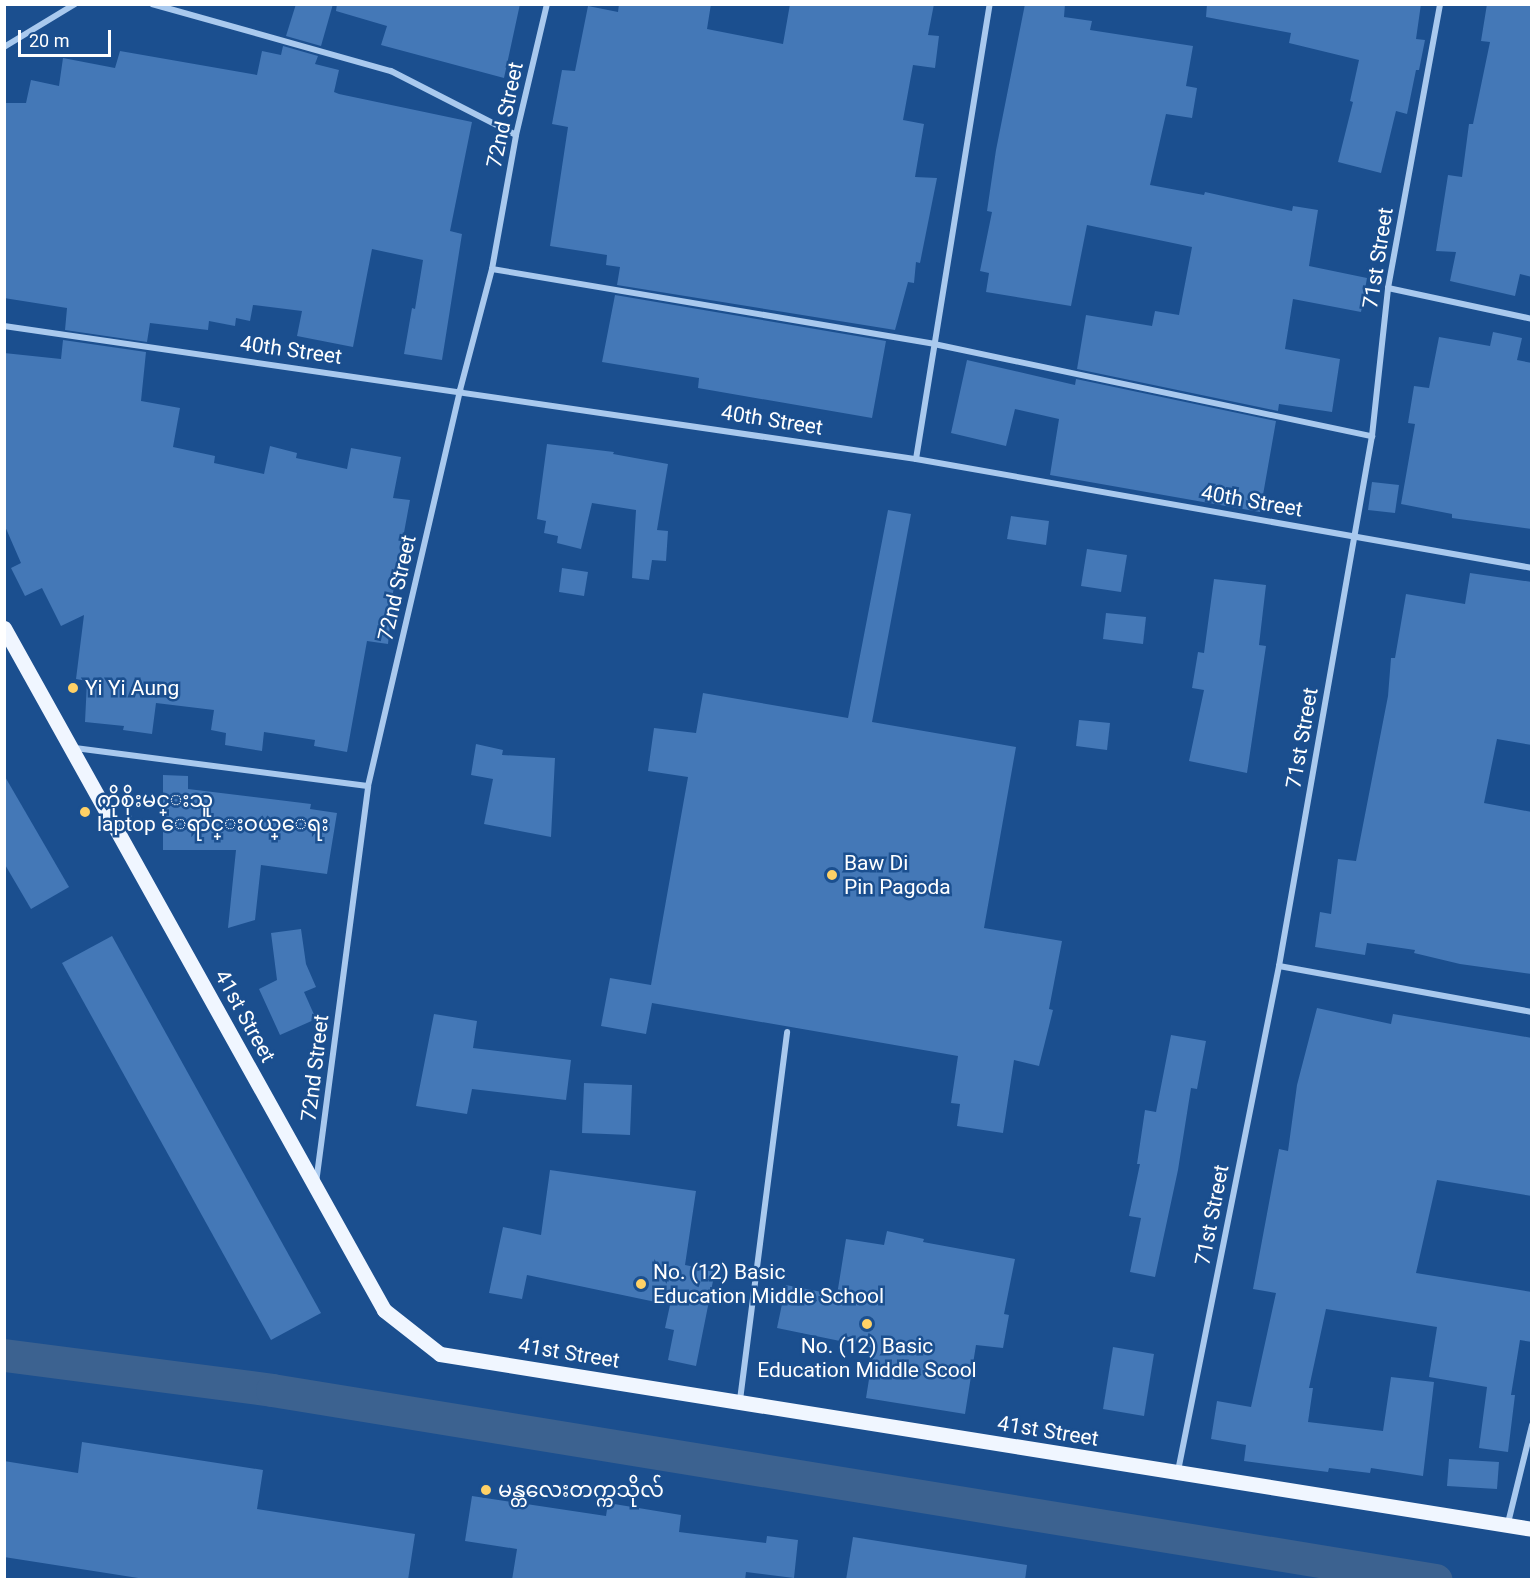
<!DOCTYPE html>
<meta charset="utf-8">
<style>
body{margin:0}
#map{position:relative;width:1536px;height:1584px;overflow:hidden;background:#1b4f8f;font-family:Roboto,"Noto Sans Myanmar",sans-serif}
div>[style]{position:absolute}
[style*='--x']{left:calc(var(--x)*1px);top:calc(var(--y)*1px);width:calc(var(--w)*1px);rotate:calc(var(--a)*1deg)}
.canal>*{height:33px;margin:-16.5px;padding:0 16.5px;transform-origin:16.5px;border-radius:16.5px;background:#3c6290}
.building>*{inset:0;background:#4478b7}
.minor>*{height:6px;margin:-3px;padding:0 3px;transform-origin:3px;border-radius:3px;background:#a9c9ee}
.primary>*{height:15px;margin:-7.5px;padding:0 7.5px;transform-origin:7.5px;border-radius:7.5px;background:#f0f6ff}
.dots>*{width:16px;height:16px;translate:-50% -50%;box-sizing:border-box;border:3px solid #1b4f8f;border-radius:50%}
span{translate:-50% -50%;white-space:nowrap;text-align:center;line-height:1.15;-webkit-text-stroke:5px #1b4f8f;paint-order:stroke}
.street-label{font-size:21px;color:#fff}
.poi-label{font-size:21px;color:#fff}
.left{translate:0 -50%;text-align:left}
.frame{position:absolute;inset:0;border:6px solid #fff;pointer-events:none}
.scale{position:absolute;left:18px;top:30px;width:93px;height:27px;box-sizing:border-box;border:3px solid #fff;border-top:0;padding-left:8px;font-size:18px;line-height:21px;white-space:nowrap;color:#fff;-webkit-text-stroke:4px #1b4f8f;paint-order:stroke}
</style>
<div id="map">
<div class="canal">
<i style="--x:4;--y:1355;--w:270;--a:7.4"></i>
<i style="--x:272;--y:1390;--w:1179;--a:9.27"></i>
</div>
<div class="building">
<i style="clip-path:polygon(296px 4px,333px 4px,321px 46px,286px 36px)"></i>
<i style="clip-path:polygon(337px 4px,520px 4px,504px 78px,381px 45px,387px 26px,336px 11px)"></i>
<i style="clip-path:polygon(619px 4px,711px 4px,707px 29px,783px 44px,790px 4px,934px 4px,928px 35px,939px 36px,935px 68px,913px 65px,903px 120px,924px 124px,915px 177px,937px 178px,920px 263px,916px 262px,914px 283px,908px 282px,895px 330px,617px 285px,620px 267px,606px 265px,607px 255px,550px 246px,568px 127px,552px 124px,562px 70px,575px 71px,588px 6px,618px 12px)"></i>
<i style="clip-path:polygon(1025px 4px,1065px 4px,1064px 17px,1092px 21px,1090px 30px,1193px 46px,1186px 86px,1197px 88px,1192px 118px,1166px 114px,1150px 185px,1204px 195px,1205px 192px,1292px 211px,1293px 206px,1318px 210px,1309px 266px,1367px 278px,1361px 312px,1293px 299px,1285px 349px,1340px 359px,1332px 412px,1279px 404px,1278px 411px,1077px 369px,1086px 315px,1152px 326px,1155px 311px,1179px 315px,1192px 247px,1087px 225px,1071px 306px,986px 292px,989px 273px,980px 271px,992px 212px,987px 211px,996px 150px)"></i>
<i style="clip-path:polygon(1207px 4px,1421px 4px,1416px 39px,1425px 40px,1419px 70px,1416px 70px,1407px 114px,1396px 111px,1381px 173px,1338px 162px,1353px 102px,1350px 101px,1359px 60px,1289px 43px,1291px 33px,1206px 17px)"></i>
<i style="clip-path:polygon(1487px 4px,1532px 4px,1532px 277px,1520px 274px,1515px 296px,1450px 281px,1456px 252px,1436px 251px,1448px 175px,1462px 177px,1469px 124px,1473px 124px,1490px 42px,1481px 41px)"></i>
<i style="clip-path:polygon(283px 46px,318px 56px,315px 64px,339px 70px,334px 92px,339px 94px,472px 122px,450px 231px,462px 234px,442px 360px,404px 354px,412px 308px,415px 309px,423px 260px,372px 249px,353px 347px,297px 336px,302px 311px,253px 305px,250px 321px,236px 318px,235px 326px,209px 321px,208px 330px,150px 323px,147px 342px,65px 330px,67px 308px,4px 298px,4px 103px,26px 103px,31px 80px,59px 86px,63px 58px,115px 68px,120px 51px,257px 75px,262px 51px,281px 55px)"></i>
<i style="clip-path:polygon(615px 295px,886px 341px,872px 418px,698px 388px,699px 378px,602px 362px)"></i>
<i style="clip-path:polygon(1493px 332px,1522px 338px,1517px 360px,1532px 363px,1532px 529px,1452px 518px,1452px 514px,1401px 504px,1415px 424px,1408px 423px,1414px 386px,1429px 388px,1439px 337px,1490px 346px)"></i>
<i style="clip-path:polygon(63px 340px,146px 352px,141px 401px,180px 408px,173px 447px,215px 456px,214px 463px,264px 474px,270px 446px,297px 453px,296px 458px,347px 469px,351px 448px,401px 457px,393px 498px,410px 500px,389px 614px,391px 615px,388px 644px,367px 641px,347px 752px,314px 746px,315px 740px,264px 732px,262px 751px,225px 745px,226px 733px,211px 730px,214px 710px,156px 703px,152px 734px,123px 730px,124px 726px,85px 722px,87px 681px,76px 679px,84px 615px,61px 626px,42px 588px,25px 596px,11px 568px,21px 563px,4px 524px,4px 353px,61px 359px)"></i>
<i style="clip-path:polygon(967px 360px,1075px 385px,1076px 379px,1276px 421px,1260px 512px,1050px 475px,1059px 419px,1015px 409px,1006px 446px,951px 433px)"></i>
<i style="clip-path:polygon(547px 444px,614px 452px,613px 454px,668px 464px,657px 530px,668px 531px,666px 561px,652px 560px,649px 580px,632px 578px,636px 510px,592px 503px,581px 549px,557px 543px,558px 536px,544px 533px,546px 521px,537px 519px)"></i>
<i style="clip-path:polygon(1372px 482px,1399px 485px,1395px 513px,1368px 510px)"></i>
<i style="clip-path:polygon(888px 510px,911px 514px,872px 722px,1016px 747px,984px 928px,1062px 941px,1049px 1009px,1053px 1010px,1039px 1066px,1014px 1060px,1003px 1133px,957px 1126px,960px 1104px,951px 1103px,958px 1056px,652px 1003px,646px 1034px,601px 1026px,610px 978px,651px 985px,688px 777px,648px 771px,654px 728px,696px 733px,703px 693px,848px 718px)"></i>
<i style="clip-path:polygon(1011px 516px,1049px 521px,1046px 545px,1007px 539px)"></i>
<i style="clip-path:polygon(1087px 549px,1127px 555px,1121px 592px,1081px 586px)"></i>
<i style="clip-path:polygon(562px 568px,588px 572px,584px 596px,559px 592px)"></i>
<i style="clip-path:polygon(1470px 573px,1532px 582px,1532px 745px,1497px 739px,1484px 803px,1532px 812px,1532px 974px,1460px 964px,1414px 953px,1415px 950px,1367px 943px,1365px 955px,1315px 947px,1320px 912px,1331px 914px,1338px 859px,1356px 861px,1388px 696px,1391px 658px,1395px 658px,1406px 594px,1465px 604px)"></i>
<i style="clip-path:polygon(1214px 579px,1266px 585px,1259px 645px,1266px 646px,1247px 773px,1189px 761px,1204px 690px,1192px 688px,1198px 652px,1204px 653px)"></i>
<i style="clip-path:polygon(1106px 613px,1146px 617px,1143px 644px,1103px 639px)"></i>
<i style="clip-path:polygon(1079px 720px,1110px 723px,1107px 750px,1076px 746px)"></i>
<i style="clip-path:polygon(476px 744px,503px 750px,502px 755px,555px 758px,551px 837px,484px 824px,493px 779px,471px 775px)"></i>
<i style="clip-path:polygon(4px 775px,69px 887px,31px 909px,4px 863px)"></i>
<i style="clip-path:polygon(163px 775px,188px 776px,188px 789px,311px 804px,310px 809px,337px 813px,327px 874px,261px 865px,255px 920px,228px 928px,236px 850px,163px 850px)"></i>
<i style="clip-path:polygon(301px 929px,306px 964px,316px 987px,304px 992px,316px 1019px,280px 1035px,259px 989px,277px 980px,271px 933px)"></i>
<i style="clip-path:polygon(112px 936px,321px 1313px,271px 1340px,62px 963px)"></i>
<i style="clip-path:polygon(1317px 1008px,1391px 1024px,1393px 1014px,1532px 1038px,1532px 1196px,1437px 1180px,1416px 1273px,1532px 1292px,1532px 1342px,1520px 1340px,1511px 1395px,1515px 1395px,1508px 1452px,1479px 1448px,1487px 1387px,1429px 1377px,1437px 1327px,1326px 1309px,1309px 1388px,1313px 1388px,1308px 1422px,1383px 1431px,1391px 1377px,1434px 1382px,1423px 1476px,1371px 1468px,1370px 1473px,1329px 1468px,1328px 1472px,1244px 1461px,1246px 1445px,1211px 1439px,1217px 1401px,1251px 1407px,1276px 1293px,1253px 1289px,1279px 1149px,1288px 1151px,1297px 1085px)"></i>
<i style="clip-path:polygon(434px 1014px,477px 1021px,473px 1048px,571px 1060px,566px 1100px,472px 1089px,467px 1114px,416px 1106px)"></i>
<i style="clip-path:polygon(1171px 1035px,1206px 1041px,1197px 1089px,1191px 1088px,1178px 1170px,1155px 1277px,1130px 1272px,1141px 1218px,1129px 1216px,1140px 1164px,1137px 1164px,1145px 1110px,1156px 1112px)"></i>
<i style="clip-path:polygon(584px 1083px,632px 1085px,630px 1135px,582px 1133px)"></i>
<i style="clip-path:polygon(550px 1170px,696px 1191px,685px 1265px,715px 1271px,696px 1366px,668px 1360px,674px 1330px,665px 1328px,670px 1305px,527px 1275px,522px 1299px,489px 1293px,503px 1227px,541px 1235px)"></i>
<i style="clip-path:polygon(887px 1231px,924px 1239px,923px 1242px,1015px 1259px,1004px 1314px,1009px 1315px,1003px 1348px,976px 1345px,965px 1414px,866px 1398px,874px 1348px,777px 1328px,786px 1285px,837px 1295px,846px 1239px,884px 1245px)"></i>
<i style="clip-path:polygon(1113px 1347px,1154px 1354px,1144px 1416px,1103px 1409px)"></i>
<i style="clip-path:polygon(82px 1442px,263px 1470px,257px 1509px,415px 1534px,408px 1580px,151px 1580px,4px 1557px,4px 1461px,78px 1473px)"></i>
<i style="clip-path:polygon(1449px 1459px,1499px 1462px,1497px 1489px,1447px 1486px)"></i>
<i style="clip-path:polygon(472px 1496px,606px 1516px,608px 1503px,681px 1515px,679px 1532px,766px 1543px,767px 1536px,798px 1540px,794px 1578px,746px 1572px,745px 1580px,512px 1580px,517px 1549px,465px 1541px)"></i>
<i style="clip-path:polygon(853px 1537px,1027px 1565px,1025px 1580px,846px 1580px)"></i>
</div>
<div class="minor">
<i style="--x:152;--y:4;--w:248;--a:15.7"></i>
<i style="--x:391;--y:71;--w:140;--a:27.1"></i>
<i style="--x:4;--y:47;--w:83;--a:-31.2"></i>
<i style="--x:492;--y:269;--w:448;--a:9.6"></i>
<i style="--x:934;--y:344;--w:448;--a:11.9"></i>
<i style="--x:1388;--y:288;--w:147;--a:12.1"></i>
<i style="--x:4;--y:326;--w:922;--a:8.3"></i>
<i style="--x:916;--y:459;--w:626;--a:10.03"></i>
<i style="--x:916;--y:459;--w:461;--a:-80.8"></i>
<i style="--x:75;--y:748;--w:295;--a:7.4"></i>
<i style="--x:1279;--y:966;--w:257;--a:10.3"></i>
<i style="--x:316;--y:1183;--w:400;--a:-82.5"></i>
<i style="--x:368;--y:786;--w:407;--a:-76.9"></i>
<i style="--x:460;--y:390;--w:125;--a:-75.2"></i>
<i style="--x:492;--y:269;--w:136;--a:-79.8"></i>
<i style="--x:516;--y:135;--w:135;--a:-76.7"></i>
<i style="--x:740;--y:1400;--w:371;--a:-82.7"></i>
<i style="--x:1178;--y:1471;--w:515;--a:-78.69"></i>
<i style="--x:1279;--y:966;--w:538;--a:-80.05"></i>
<i style="--x:1372;--y:436;--w:149;--a:-83.8"></i>
<i style="--x:1388;--y:288;--w:289;--a:-79.6"></i>
<i style="--x:1508;--y:1523;--w:101;--a:-76.2"></i>
</div>
<div class="primary">
<i style="--x:4;--y:628;--w:781;--a:60.87"></i>
<i style="--x:384;--y:1310;--w:71;--a:38.2"></i>
<i style="--x:440;--y:1354;--w:1106;--a:9.1"></i>
</div>
<div class="dots">
<i style="left:73px;top:688px;background:#ffd166"></i>
<i style="left:85px;top:812px;background:#ffd166"></i>
<i style="left:832px;top:875px;background:#ffd166"></i>
<i style="left:641px;top:1284px;background:#ffd166"></i>
<i style="left:867px;top:1324px;background:#ffd166"></i>
<i style="left:486px;top:1490px;background:#ffd166"></i>
</div>
<div class="street-label">
<span style="left:505px;top:115px;rotate:-78deg">72nd Street</span>
<span style="left:1378px;top:258px;rotate:-81deg">71st Street</span>
<span style="left:291px;top:350px;rotate:8deg">40th Street</span>
<span style="left:772px;top:420px;rotate:9deg">40th Street</span>
<span style="left:1252px;top:501px;rotate:10deg">40th Street</span>
<span style="left:397px;top:588px;rotate:-77deg">72nd Street</span>
<span style="left:1302px;top:738px;rotate:-80deg">71st Street</span>
<span style="left:245px;top:1016px;rotate:61deg">41st Street</span>
<span style="left:315px;top:1068px;rotate:-83deg">72nd Street</span>
<span style="left:1212px;top:1215px;rotate:-79deg">71st Street</span>
<span style="left:569px;top:1353px;rotate:9deg">41st Street</span>
<span style="left:1048px;top:1431px;rotate:9deg">41st Street</span>
</div>
<div class="poi-label">
<span class="left" style="left:85px;top:688px">Yi Yi Aung</span>
<span class="left" style="left:97px;top:812px">ကိုစိုးမင္းသူ<br>laptop ေရာင္းဝယ္ေရး</span>
<span class="left" style="left:844px;top:875px">Baw Di<br>Pin Pagoda</span>
<span class="left" style="left:653px;top:1284px">No. (12) Basic<br>Education Middle School</span>
<span style="left:867px;top:1358px">No. (12) Basic<br>Education Middle Scool</span>
<span class="left" style="left:498px;top:1490px">မန္တလေးတက္ကသိုလ်</span>
</div>
<div class="frame"></div>
<div class="scale">20 m</div>
</div>
